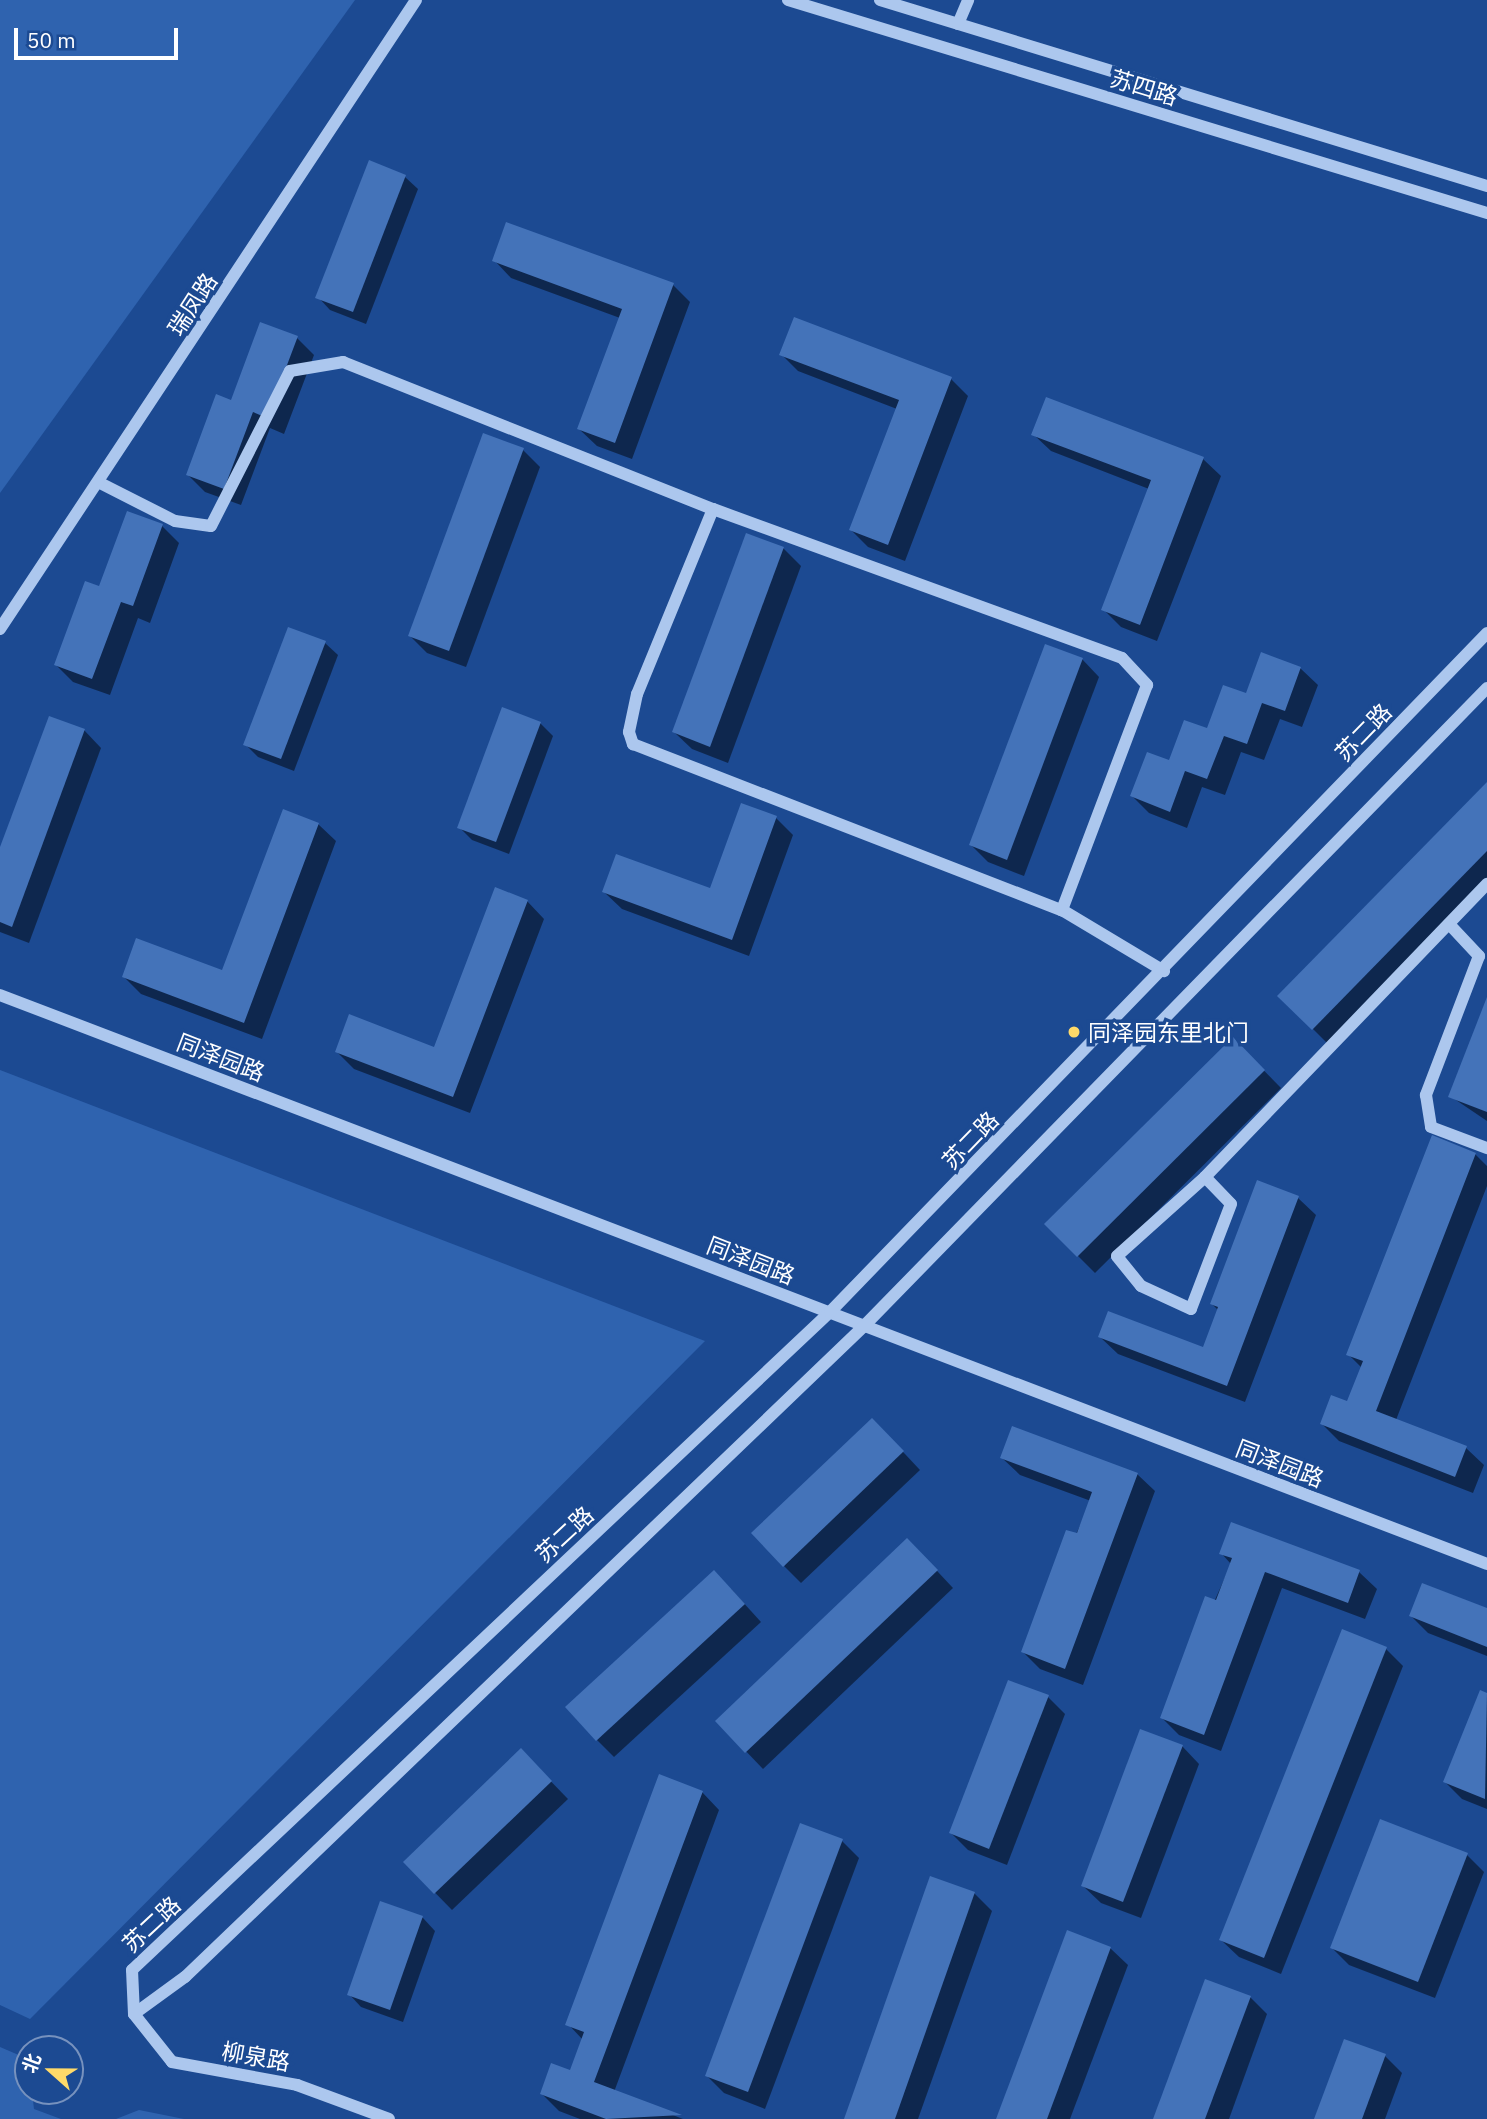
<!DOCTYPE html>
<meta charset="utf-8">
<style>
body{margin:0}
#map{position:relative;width:1487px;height:2119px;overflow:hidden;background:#1c4a92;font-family:"IBM Plex Sans","Noto Sans SC",sans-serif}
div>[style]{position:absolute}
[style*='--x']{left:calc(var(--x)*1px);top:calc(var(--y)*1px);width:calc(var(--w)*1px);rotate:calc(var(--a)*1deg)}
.green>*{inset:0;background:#2f63af}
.shadow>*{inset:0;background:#0007}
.building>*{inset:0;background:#4473b9}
.minor>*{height:12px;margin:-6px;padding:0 6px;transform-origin:6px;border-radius:6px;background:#acc7ee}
.dots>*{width:19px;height:19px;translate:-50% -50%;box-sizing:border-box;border:4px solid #1c4a92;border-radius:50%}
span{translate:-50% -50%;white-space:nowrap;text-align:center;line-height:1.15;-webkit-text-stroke:7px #1c4a92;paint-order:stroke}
.street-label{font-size:23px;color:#fff}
.poi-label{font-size:23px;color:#fff}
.left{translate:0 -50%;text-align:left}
.north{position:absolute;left:14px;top:2035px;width:70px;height:70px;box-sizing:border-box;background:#1c4a92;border:2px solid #7792be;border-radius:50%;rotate:291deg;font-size:19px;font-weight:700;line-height:28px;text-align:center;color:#fff}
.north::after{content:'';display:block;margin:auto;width:24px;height:32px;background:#ffda69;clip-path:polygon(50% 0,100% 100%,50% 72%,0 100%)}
.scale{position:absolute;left:14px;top:28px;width:164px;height:32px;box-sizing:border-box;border:4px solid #fff;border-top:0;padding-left:9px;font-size:21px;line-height:24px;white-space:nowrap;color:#fff;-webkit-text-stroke:5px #1c4a92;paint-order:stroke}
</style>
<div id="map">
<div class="green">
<i style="clip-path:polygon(0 0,355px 0,0 493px)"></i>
<i style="clip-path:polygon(0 1070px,705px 1341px,30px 2019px,0 2005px)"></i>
<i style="clip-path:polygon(0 2047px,28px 2059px,34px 2109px,61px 2119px,0 2119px)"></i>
<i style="clip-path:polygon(139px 2110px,184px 2119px,116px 2119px)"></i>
</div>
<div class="shadow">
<i style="clip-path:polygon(405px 177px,418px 189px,366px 324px,330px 310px,318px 297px)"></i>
<i style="clip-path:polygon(494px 260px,673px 285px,690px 302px,632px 459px,597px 446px,579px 429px,620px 318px,511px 278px)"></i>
<i style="clip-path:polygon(297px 338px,314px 355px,284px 434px,270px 428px,241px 505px,205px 492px,188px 475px,232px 402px)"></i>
<i style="clip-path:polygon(781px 354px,951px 379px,968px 396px,905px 561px,868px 547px,851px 530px,897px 409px,798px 371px)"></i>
<i style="clip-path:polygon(1047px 399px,1203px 459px,1221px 476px,1157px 641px,1121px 627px,1103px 609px,1149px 489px,1051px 451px,1033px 434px)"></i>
<i style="clip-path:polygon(523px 450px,540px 467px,466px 667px,427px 653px,410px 636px)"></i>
<i style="clip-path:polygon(162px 526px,179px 543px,150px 623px,138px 618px,110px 695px,73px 682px,56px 665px,100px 588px)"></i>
<i style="clip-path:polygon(783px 548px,801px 566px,728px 763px,692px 749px,674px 732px)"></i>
<i style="clip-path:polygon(325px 643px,338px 655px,294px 771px,258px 757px,246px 745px)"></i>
<i style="clip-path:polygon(1082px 659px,1099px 677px,1024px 876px,988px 862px,971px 845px)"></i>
<i style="clip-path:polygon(1300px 668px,1318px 685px,1302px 727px,1280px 719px,1264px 760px,1241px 752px,1225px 795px,1202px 787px,1187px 828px,1149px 813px,1132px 796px,1247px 695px)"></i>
<i style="clip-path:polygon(540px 723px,553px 736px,509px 854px,472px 840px,459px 827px)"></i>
<i style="clip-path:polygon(84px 730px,101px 748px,29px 943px,0 932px,0 853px)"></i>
<i style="clip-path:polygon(1487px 784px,1487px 886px,1330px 1046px,1280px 996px)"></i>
<i style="clip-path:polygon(776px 818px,793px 835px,749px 956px,622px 909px,604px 892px,711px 890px)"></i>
<i style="clip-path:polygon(318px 824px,336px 841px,262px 1039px,141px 994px,124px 977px,223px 973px)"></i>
<i style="clip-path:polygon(527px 901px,544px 919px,470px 1113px,354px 1069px,337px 1052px,435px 1049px)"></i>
<i style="clip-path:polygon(1487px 1002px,1487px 1121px,1450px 1096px)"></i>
<i style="clip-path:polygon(1233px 1039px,1281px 1088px,1095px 1273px,1046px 1224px)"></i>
<i style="clip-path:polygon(1475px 1154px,1487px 1166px,1487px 1186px,1396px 1420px,1466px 1448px,1484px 1465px,1473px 1493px,1339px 1441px,1322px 1424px,1348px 1403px,1362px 1368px,1348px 1354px)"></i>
<i style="clip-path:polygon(1258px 1182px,1298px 1198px,1316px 1215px,1245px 1402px,1118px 1354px,1100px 1337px,1204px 1349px,1218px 1310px,1212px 1304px)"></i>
<i style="clip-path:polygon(889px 1437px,920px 1470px,801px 1583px,784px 1566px)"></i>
<i style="clip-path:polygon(1002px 1458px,1137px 1474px,1155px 1491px,1083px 1685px,1040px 1669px,1023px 1652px,1091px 1501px,1020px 1475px)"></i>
<i style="clip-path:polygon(1221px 1553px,1359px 1572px,1377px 1589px,1365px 1619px,1282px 1588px,1221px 1751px,1179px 1735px,1162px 1718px,1231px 1564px)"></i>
<i style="clip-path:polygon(924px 1557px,953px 1588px,763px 1769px,717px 1721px)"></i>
<i style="clip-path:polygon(731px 1589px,761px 1622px,614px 1757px,597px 1740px)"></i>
<i style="clip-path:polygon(1487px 1610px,1487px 1656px,1428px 1633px,1411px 1616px)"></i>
<i style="clip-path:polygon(1386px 1649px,1403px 1666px,1281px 1974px,1239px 1957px,1221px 1940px)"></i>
<i style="clip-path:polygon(1481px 1692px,1487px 1694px,1487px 1809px,1462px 1799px,1445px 1782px)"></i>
<i style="clip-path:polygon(1048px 1697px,1065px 1714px,1007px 1865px,968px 1850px,951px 1833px)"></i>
<i style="clip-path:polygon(1182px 1746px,1199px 1764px,1141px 1918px,1101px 1903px,1083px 1886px)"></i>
<i style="clip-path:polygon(538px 1768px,568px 1799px,452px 1910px,405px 1862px)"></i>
<i style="clip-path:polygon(702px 1792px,719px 1810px,614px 2092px,683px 2119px,580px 2119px,559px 2111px,542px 2094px,571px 2072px,583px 2040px,568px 2024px)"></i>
<i style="clip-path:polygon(842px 1841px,859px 1858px,765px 2109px,724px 2093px,707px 2076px)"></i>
<i style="clip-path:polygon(1467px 1855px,1484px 1872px,1435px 1998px,1349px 1965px,1332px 1948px)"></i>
<i style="clip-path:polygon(974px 1893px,992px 1911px,918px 2119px,846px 2119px)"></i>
<i style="clip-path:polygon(381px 1903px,423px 1918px,435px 1931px,403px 2022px,361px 2007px,349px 1994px)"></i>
<i style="clip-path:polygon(1110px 1948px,1128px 1965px,1070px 2119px,998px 2119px)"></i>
<i style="clip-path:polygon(1250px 1997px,1267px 2014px,1229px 2119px,1155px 2119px)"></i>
<i style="clip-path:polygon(1385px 2056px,1402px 2073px,1385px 2119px,1316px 2119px)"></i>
</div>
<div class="building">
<i style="clip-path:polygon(369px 160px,406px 175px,353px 312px,315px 298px)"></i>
<i style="clip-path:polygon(506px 222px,674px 283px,615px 443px,577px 429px,622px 309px,492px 261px)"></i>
<i style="clip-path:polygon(794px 317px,952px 377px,888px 545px,849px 530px,899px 400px,779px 355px)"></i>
<i style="clip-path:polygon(260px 322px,298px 336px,267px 418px,253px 412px,224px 489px,186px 475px,216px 394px,231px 400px)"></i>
<i style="clip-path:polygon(1046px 397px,1204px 457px,1140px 625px,1101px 610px,1151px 480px,1031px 435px)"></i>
<i style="clip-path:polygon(483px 433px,524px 448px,449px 651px,408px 636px)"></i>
<i style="clip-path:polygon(127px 511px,163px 524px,133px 606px,121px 602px,92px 679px,54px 665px,85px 581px,99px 586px)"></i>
<i style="clip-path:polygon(746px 533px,784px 547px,710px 747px,672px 732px)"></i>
<i style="clip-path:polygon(288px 627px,326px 641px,281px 759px,243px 745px)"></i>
<i style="clip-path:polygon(1045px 644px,1083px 658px,1007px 860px,969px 845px)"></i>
<i style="clip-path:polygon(1261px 652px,1301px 667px,1285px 711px,1262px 703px,1247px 744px,1224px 736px,1207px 779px,1185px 771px,1170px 812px,1130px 796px,1147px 752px,1169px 760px,1184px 720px,1207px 728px,1223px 685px,1246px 693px)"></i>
<i style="clip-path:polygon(502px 707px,541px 722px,496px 842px,457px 828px)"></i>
<i style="clip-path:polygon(49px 716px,85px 729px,12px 927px,0 922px,0 847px)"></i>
<i style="clip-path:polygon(1487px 782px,1487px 851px,1312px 1030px,1277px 996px)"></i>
<i style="clip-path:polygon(741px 803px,777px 816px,732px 940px,602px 892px,616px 854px,710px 888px)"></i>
<i style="clip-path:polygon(283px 809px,319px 823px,244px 1023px,122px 977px,136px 938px,222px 970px)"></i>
<i style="clip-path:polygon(495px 887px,528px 900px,453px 1097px,335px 1052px,349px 1014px,434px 1047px)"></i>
<i style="clip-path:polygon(1487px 997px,1487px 1112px,1448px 1097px)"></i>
<i style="clip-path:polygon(1233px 1037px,1265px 1070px,1077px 1257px,1044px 1224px)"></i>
<i style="clip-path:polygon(1432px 1135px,1476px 1153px,1376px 1411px,1467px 1446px,1455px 1477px,1320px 1424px,1331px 1395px,1347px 1401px,1363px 1361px,1346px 1355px)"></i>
<i style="clip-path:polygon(1257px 1180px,1299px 1196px,1227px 1386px,1098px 1337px,1108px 1311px,1203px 1347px,1218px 1307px,1210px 1304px)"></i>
<i style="clip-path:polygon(872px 1418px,904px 1451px,783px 1567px,751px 1533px)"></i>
<i style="clip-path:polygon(1012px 1426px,1138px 1473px,1065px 1669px,1021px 1652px,1066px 1530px,1077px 1533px,1092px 1492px,1000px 1458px)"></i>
<i style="clip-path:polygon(1231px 1522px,1360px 1570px,1348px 1603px,1265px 1572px,1204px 1735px,1160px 1718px,1205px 1596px,1216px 1600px,1232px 1558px,1219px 1554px)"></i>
<i style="clip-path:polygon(907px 1538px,938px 1570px,745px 1753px,715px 1721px)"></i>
<i style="clip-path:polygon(714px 1570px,745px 1604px,596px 1741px,565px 1707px)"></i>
<i style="clip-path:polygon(1422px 1583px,1487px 1608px,1487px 1647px,1409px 1616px)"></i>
<i style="clip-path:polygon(1342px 1629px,1387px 1647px,1264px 1958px,1219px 1940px)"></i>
<i style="clip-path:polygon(1008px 1680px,1049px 1695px,989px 1849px,949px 1833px)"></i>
<i style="clip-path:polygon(1480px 1690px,1487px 1693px,1485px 1799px,1443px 1782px)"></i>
<i style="clip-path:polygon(1140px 1729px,1183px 1745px,1123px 1902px,1081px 1886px)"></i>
<i style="clip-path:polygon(521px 1748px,552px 1781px,434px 1894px,403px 1862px)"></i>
<i style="clip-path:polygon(659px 1774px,703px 1791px,594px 2082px,682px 2115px,606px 2119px,540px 2094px,551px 2063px,570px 2070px,584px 2032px,565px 2025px)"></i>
<i style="clip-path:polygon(1380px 1819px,1468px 1853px,1418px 1982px,1330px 1948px)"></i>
<i style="clip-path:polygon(800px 1823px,843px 1839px,748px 2092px,705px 2076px)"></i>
<i style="clip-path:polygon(930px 1876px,975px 1892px,895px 2119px,844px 2119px)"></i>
<i style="clip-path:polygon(380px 1901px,423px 1916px,390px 2010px,347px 1995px)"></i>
<i style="clip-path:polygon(1067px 1930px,1111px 1947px,1047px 2119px,996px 2119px)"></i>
<i style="clip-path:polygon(1205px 1979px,1251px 1996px,1205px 2119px,1153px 2119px)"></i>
<i style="clip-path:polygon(1344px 2039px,1386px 2054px,1362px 2119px,1314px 2119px)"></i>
</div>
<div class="minor">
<i style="--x:788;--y:0;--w:731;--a:16.95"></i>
<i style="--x:880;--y:0;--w:635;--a:17.04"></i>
<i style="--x:958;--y:24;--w:26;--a:-67"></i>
<i style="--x:100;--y:483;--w:84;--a:26.9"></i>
<i style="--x:175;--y:521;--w:36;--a:8"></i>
<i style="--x:211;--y:526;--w:174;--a:-63"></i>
<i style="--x:290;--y:371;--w:54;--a:-9.6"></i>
<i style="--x:343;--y:362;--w:398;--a:21.7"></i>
<i style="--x:713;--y:509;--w:435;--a:20"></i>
<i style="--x:1122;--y:658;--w:37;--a:47"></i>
<i style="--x:1147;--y:685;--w:241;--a:110.7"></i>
<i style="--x:713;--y:509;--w:200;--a:112.3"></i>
<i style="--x:637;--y:694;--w:39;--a:102"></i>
<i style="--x:629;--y:732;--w:13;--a:72"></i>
<i style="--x:633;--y:744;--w:460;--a:21.2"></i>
<i style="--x:1062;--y:910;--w:119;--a:30.9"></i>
<i style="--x:0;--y:629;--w:754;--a:-56.52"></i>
<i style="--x:1449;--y:924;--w:44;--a:46.8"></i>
<i style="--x:1479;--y:956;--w:149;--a:110.9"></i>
<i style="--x:1426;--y:1095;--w:32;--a:81"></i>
<i style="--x:1431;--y:1127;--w:60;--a:20.6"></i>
<i style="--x:0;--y:995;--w:1592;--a:20.94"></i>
<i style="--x:1205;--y:1177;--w:37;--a:46"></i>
<i style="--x:1231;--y:1204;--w:112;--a:110.9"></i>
<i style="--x:1191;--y:1309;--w:55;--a:-155.3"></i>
<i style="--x:1141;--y:1286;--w:38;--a:-129"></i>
<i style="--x:1117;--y:1256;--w:118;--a:-41.9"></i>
<i style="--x:1205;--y:1177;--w:407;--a:-46.1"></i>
<i style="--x:134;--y:2014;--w:44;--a:-92.6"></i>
<i style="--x:132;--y:1970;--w:959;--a:-43.31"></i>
<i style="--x:830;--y:1312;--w:945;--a:-45.94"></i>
<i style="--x:134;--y:2014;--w:63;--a:-36"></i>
<i style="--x:185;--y:1977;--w:939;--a:-43.79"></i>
<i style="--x:863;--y:1327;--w:893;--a:-45.68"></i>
<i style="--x:134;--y:2014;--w:61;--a:51.6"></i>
<i style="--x:172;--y:2062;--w:127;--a:10.4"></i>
<i style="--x:297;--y:2085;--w:98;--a:20.3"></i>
</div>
<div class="dots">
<i style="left:1074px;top:1032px;background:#ffda69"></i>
</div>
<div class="street-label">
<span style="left:1144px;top:87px;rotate:17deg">苏四路</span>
<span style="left:192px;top:304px;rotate:-57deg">瑞凤路</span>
<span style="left:1363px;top:732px;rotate:-46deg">苏二路</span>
<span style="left:221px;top:1057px;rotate:21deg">同泽园路</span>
<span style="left:970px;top:1140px;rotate:-46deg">苏二路</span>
<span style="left:751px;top:1260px;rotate:21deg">同泽园路</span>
<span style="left:1280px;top:1463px;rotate:21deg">同泽园路</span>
<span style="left:564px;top:1534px;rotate:-43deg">苏二路</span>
<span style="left:151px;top:1924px;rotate:-43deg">苏二路</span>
<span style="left:256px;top:2056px;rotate:10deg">柳泉路</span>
</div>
<div class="poi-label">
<span class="left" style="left:1088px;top:1032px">同泽园东里北门</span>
</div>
<div class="north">北</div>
<div class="scale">50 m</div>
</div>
